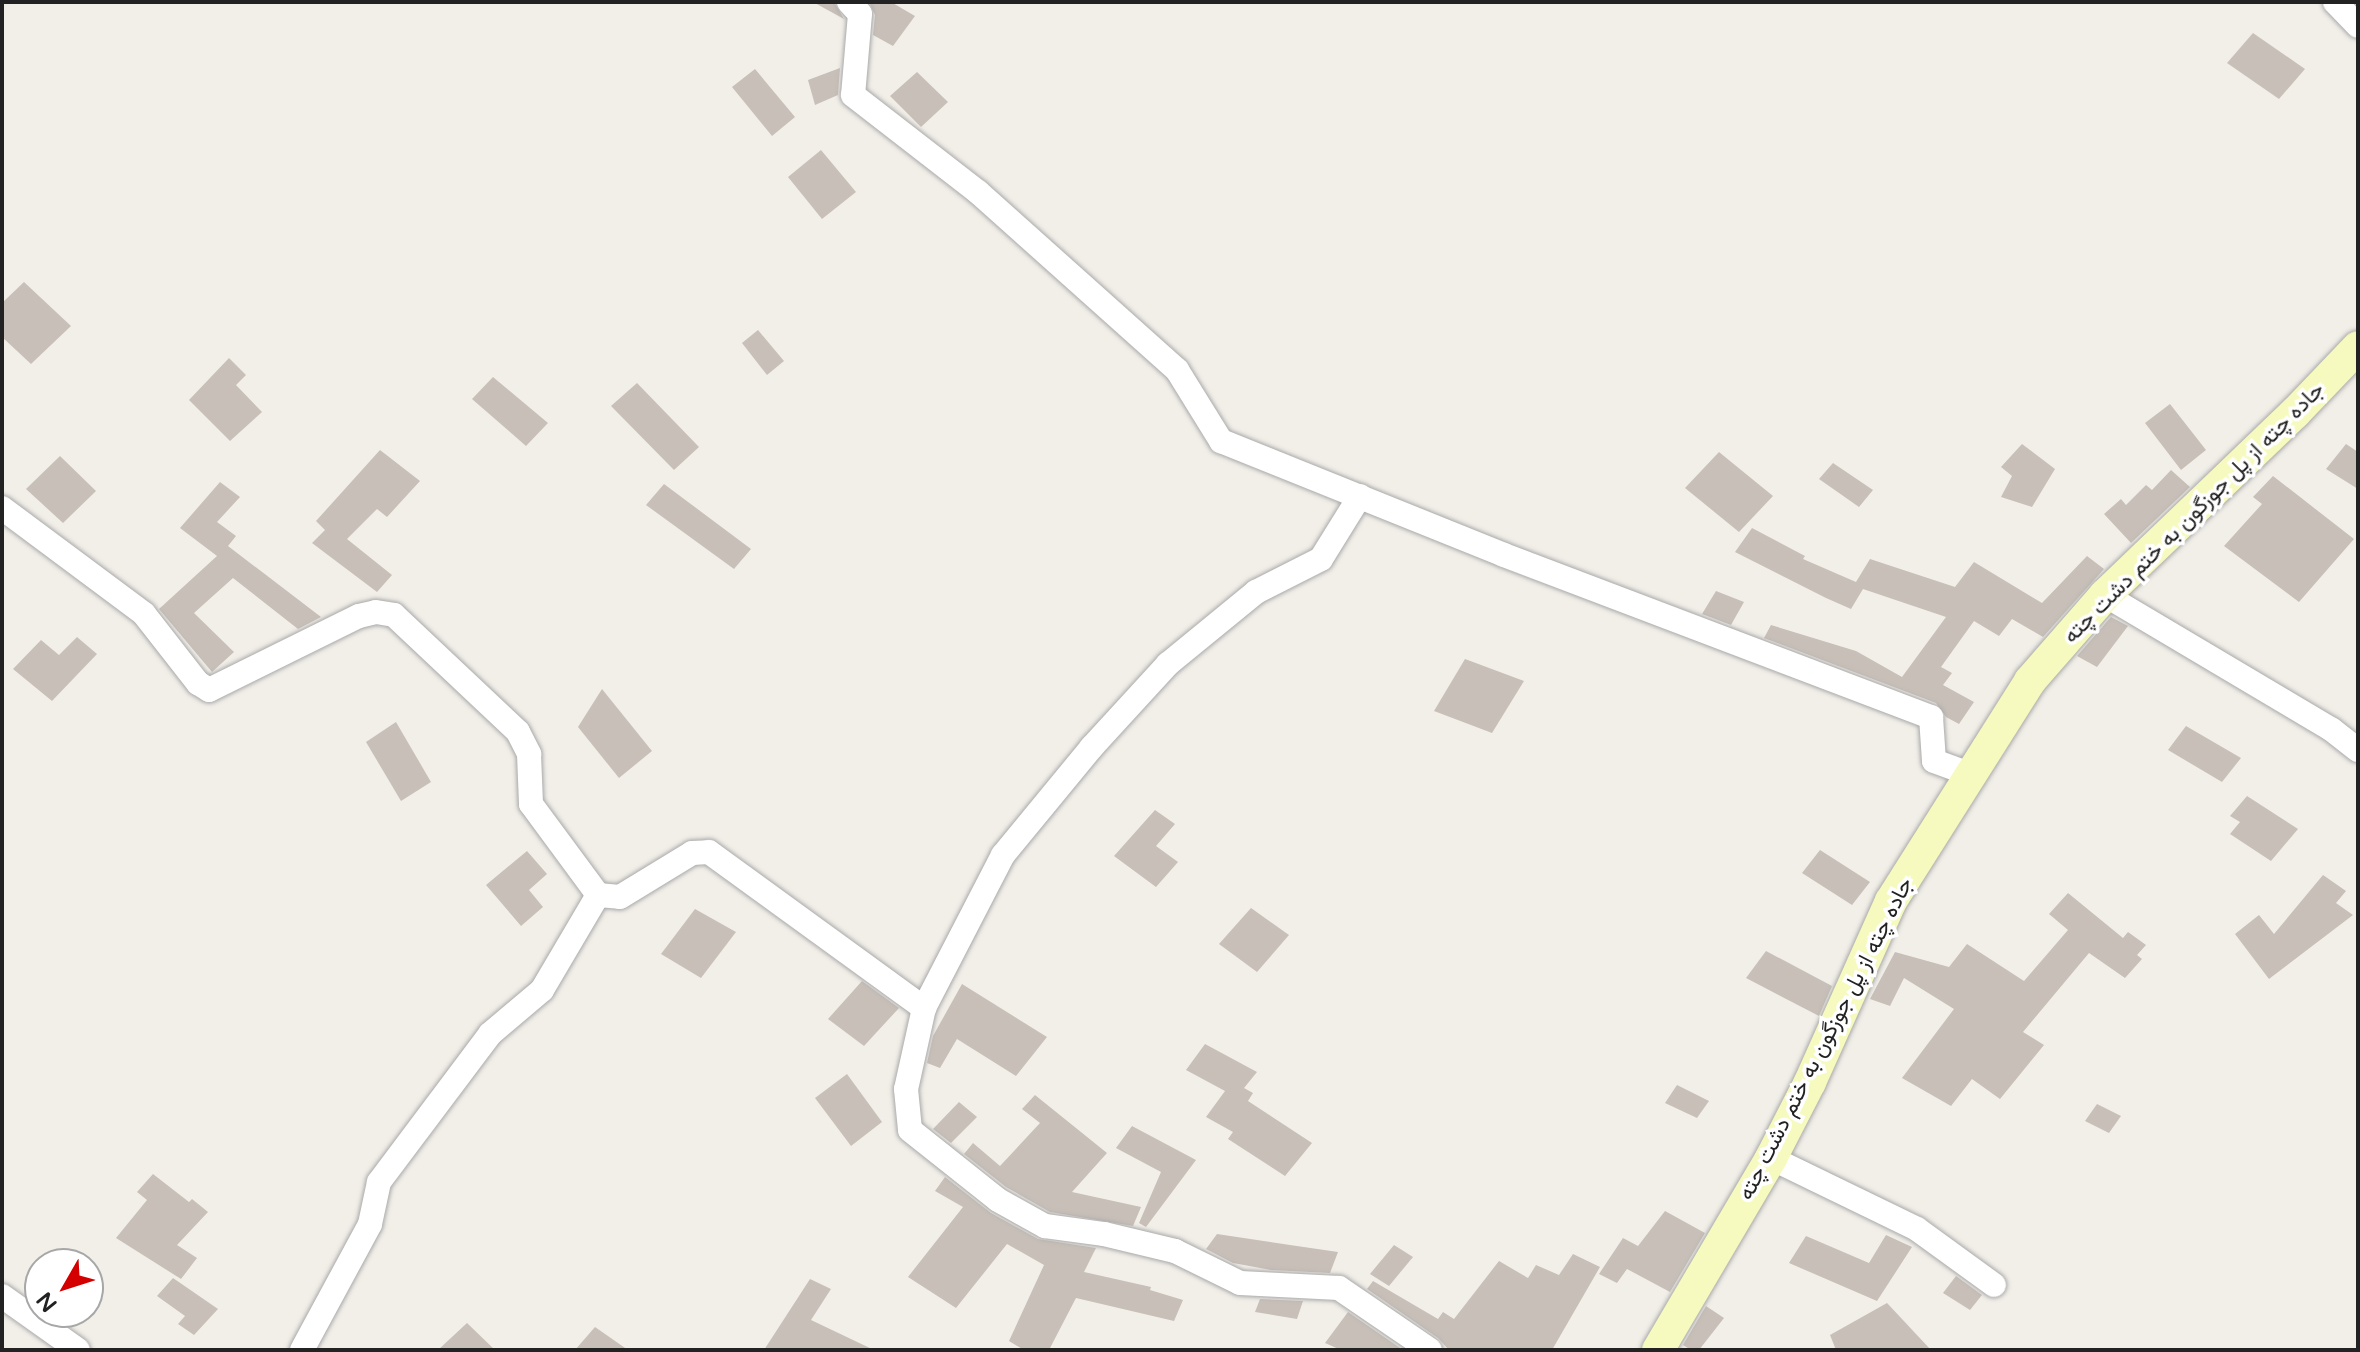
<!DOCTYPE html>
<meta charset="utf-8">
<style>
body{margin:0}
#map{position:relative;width:2360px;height:1352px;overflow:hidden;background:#f2efe9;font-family:"Varela Round",Vazirmatn,sans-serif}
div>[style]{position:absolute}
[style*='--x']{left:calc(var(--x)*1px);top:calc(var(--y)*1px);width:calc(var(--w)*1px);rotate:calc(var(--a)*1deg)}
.building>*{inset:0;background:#c7bfb8}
.roads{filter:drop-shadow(0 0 2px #a9a9a9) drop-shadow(0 0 2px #a9a9a9)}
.street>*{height:24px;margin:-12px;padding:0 12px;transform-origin:12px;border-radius:12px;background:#fff}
.secondary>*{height:32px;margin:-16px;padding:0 16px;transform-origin:16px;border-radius:16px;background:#f7fabf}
span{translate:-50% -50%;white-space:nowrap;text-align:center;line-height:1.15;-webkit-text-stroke:7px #fff;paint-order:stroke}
.street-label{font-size:22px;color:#222}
.frame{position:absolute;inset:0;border:4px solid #222;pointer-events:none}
.north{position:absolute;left:24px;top:1248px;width:80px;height:80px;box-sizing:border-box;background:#fff;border:2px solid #a7a7a7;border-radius:50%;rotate:231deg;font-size:22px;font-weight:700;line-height:32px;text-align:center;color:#222}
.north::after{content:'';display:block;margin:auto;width:28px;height:36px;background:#d40000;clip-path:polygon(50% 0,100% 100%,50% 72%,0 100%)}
</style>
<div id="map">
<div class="building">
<i style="clip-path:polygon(813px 2px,834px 2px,844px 19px)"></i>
<i style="clip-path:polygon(869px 2px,891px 2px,915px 16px,893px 46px,873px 35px,875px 15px)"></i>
<i style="clip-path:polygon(2253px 33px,2305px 69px,2279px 99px,2227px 63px)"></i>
<i style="clip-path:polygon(840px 68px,838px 95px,815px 105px,808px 80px)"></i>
<i style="clip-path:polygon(755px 69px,795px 117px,772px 136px,732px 87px)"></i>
<i style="clip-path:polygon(917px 72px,948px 102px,921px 127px,890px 96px)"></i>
<i style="clip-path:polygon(821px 150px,856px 192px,822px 219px,788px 177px)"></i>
<i style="clip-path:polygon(24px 282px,71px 326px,31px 364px,2px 337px,2px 303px)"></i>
<i style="clip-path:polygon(758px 330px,784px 361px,767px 375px,742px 343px)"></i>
<i style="clip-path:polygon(229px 358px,246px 375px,236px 385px,262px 412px,230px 441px,189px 400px)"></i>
<i style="clip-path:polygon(493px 377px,548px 423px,526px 446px,472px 399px)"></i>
<i style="clip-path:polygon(637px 383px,699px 447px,674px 470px,611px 406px)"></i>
<i style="clip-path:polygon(2170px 404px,2206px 450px,2181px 470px,2145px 423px)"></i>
<i style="clip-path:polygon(2022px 444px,2055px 469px,2032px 507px,2001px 497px,2012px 476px,2001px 467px)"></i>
<i style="clip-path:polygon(2346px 444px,2358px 452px,2358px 489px,2326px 469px)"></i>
<i style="clip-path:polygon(380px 450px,420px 481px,387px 517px,377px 509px,347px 539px,392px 575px,377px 592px,312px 543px,325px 530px,316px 521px)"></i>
<i style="clip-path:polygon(1719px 452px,1773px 496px,1739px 532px,1685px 488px)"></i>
<i style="clip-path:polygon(60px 456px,96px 491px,63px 523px,26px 489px)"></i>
<i style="clip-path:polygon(1833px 463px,1873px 490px,1859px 507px,1819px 479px)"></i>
<i style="clip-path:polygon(2171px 470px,2190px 487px,2131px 543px,2104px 514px,2121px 499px,2126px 505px,2146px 485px,2152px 490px)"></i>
<i style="clip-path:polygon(2273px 476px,2354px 539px,2299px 602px,2224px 546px,2262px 504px,2253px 497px)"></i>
<i style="clip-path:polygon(220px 482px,240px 497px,217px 522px,236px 536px,228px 546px,321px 617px,298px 629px,233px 578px,194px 613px,234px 652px,212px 672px,159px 609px,217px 556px,180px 528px)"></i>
<i style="clip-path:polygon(664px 484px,751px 549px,734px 569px,646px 505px)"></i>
<i style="clip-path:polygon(1752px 528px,1805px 556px,1803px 559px,1856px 582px,1870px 559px,1955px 587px,1974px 562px,2042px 603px,2087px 556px,2104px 569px,2043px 637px,2012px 619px,1999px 636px,1974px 621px,1941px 667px,1952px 673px,1943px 685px,1974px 702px,1959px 724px,1946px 717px,1936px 703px,1764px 638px,1771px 625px,1856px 651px,1902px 677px,1946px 617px,1863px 589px,1851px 609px,1826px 598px,1735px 552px)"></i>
<i style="clip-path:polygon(1716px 591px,1744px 602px,1731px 625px,1702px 614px)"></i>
<i style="clip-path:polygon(2111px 617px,2128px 626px,2097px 667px,2077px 656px)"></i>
<i style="clip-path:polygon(77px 637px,97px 654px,52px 701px,13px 669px,41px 640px,59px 655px)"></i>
<i style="clip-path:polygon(1465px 659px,1524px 681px,1492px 733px,1434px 711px)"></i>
<i style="clip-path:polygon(602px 689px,652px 751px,619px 778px,578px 727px)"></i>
<i style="clip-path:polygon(396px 722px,431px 782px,401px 801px,366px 742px)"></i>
<i style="clip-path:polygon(2186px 726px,2241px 758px,2222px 782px,2168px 750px)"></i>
<i style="clip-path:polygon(2247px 796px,2298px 829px,2271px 861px,2230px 834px,2240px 822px,2230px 816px)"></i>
<i style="clip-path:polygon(1155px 810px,1175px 824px,1156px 846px,1178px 862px,1156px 887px,1114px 856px)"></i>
<i style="clip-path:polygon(1820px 850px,1870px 882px,1852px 905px,1802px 873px)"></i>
<i style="clip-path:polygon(527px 851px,547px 874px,529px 890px,543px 907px,521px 926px,486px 885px)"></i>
<i style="clip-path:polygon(2323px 875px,2346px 891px,2336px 903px,2353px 915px,2269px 979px,2235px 934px,2259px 915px,2274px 934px)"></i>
<i style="clip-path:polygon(2068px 893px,2123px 938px,2128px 932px,2146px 945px,2137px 955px,2142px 959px,2125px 978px,2089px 953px,2023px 1032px,2044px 1045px,2000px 1099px,1972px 1079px,1951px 1106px,1902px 1078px,1954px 1009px,1904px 978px,1890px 1006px,1870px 999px,1895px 952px,1949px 967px,1967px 944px,2024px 981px,2068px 930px,2049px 914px)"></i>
<i style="clip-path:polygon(1251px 908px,1289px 935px,1257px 972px,1219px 944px)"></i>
<i style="clip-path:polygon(695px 909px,736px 932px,701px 978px,661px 954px)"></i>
<i style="clip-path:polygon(1766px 951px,1832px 986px,1819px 1016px,1746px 978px)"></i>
<i style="clip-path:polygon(862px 981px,899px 1008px,864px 1046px,828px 1019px)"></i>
<i style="clip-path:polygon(962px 984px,1047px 1037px,1016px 1076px,957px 1039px,940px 1068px,927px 1063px,933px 1036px)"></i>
<i style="clip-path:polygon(1205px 1044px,1257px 1072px,1244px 1088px,1253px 1093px,1248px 1101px,1312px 1143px,1285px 1176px,1228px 1139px,1233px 1132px,1206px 1117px,1225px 1091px,1186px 1070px)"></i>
<i style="clip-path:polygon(847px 1074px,882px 1122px,851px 1146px,815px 1098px)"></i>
<i style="clip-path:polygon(1677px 1085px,1709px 1101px,1697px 1118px,1665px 1103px)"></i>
<i style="clip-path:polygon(1035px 1095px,1107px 1153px,1072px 1192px,1141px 1207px,1133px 1226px,1050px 1212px,1006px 1187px,964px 1154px,973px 1143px,1000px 1166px,1040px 1123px,1022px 1109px)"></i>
<i style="clip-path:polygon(959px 1102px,977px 1117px,951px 1143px,933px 1129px)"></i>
<i style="clip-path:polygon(2097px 1104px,2121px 1116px,2109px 1133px,2085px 1121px)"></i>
<i style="clip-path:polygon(1132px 1126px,1196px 1160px,1146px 1227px,1139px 1223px,1161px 1172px,1116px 1148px)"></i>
<i style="clip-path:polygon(153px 1174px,189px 1202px,192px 1199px,208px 1212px,177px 1245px,197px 1258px,181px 1279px,116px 1238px,147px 1200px,137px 1192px)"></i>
<i style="clip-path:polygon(945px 1177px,991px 1213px,1038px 1239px,1096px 1248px,1084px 1272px,1151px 1287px,1150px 1290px,1183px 1300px,1174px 1321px,1076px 1298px,1049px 1350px,1024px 1350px,1009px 1341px,1044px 1265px,1007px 1244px,956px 1308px,908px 1277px,963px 1207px,935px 1191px)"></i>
<i style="clip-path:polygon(1665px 1211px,1705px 1233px,1670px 1292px,1627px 1269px,1617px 1283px,1599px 1274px,1623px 1238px,1638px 1246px)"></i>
<i style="clip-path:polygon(1217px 1234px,1290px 1245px,1338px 1252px,1330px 1273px,1271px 1270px,1233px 1263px,1206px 1249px)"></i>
<i style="clip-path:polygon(1886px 1235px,1912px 1247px,1877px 1301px,1789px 1263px,1806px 1236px,1869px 1263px)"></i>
<i style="clip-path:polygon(1394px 1245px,1413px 1257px,1389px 1286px,1370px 1274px)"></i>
<i style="clip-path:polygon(1573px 1254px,1600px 1267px,1552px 1350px,1449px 1350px,1438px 1338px,1367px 1289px,1373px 1281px,1438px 1319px,1443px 1312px,1454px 1319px,1499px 1261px,1528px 1278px,1536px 1265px,1559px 1275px)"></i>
<i style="clip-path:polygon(1956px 1276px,1982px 1295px,1970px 1310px,1943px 1293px)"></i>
<i style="clip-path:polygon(173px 1278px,218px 1309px,194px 1335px,178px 1324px,185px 1316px,157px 1296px)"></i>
<i style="clip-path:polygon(810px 1279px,831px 1289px,811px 1320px,874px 1350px,764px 1350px)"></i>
<i style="clip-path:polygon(1260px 1299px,1303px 1301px,1297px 1319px,1255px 1312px)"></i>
<i style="clip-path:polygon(1887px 1303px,1931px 1350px,1836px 1350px,1830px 1335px)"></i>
<i style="clip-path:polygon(1706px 1306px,1724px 1318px,1699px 1350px,1691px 1350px,1683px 1345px)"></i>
<i style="clip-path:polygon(1348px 1312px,1403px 1350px,1341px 1350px,1325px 1343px)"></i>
<i style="clip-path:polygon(467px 1323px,495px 1350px,438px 1350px)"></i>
<i style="clip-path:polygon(595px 1327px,628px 1350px,575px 1350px)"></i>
</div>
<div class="roads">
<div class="street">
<i style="--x:849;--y:2;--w:16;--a:47"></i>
<i style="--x:860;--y:14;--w:81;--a:94.9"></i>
<i style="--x:853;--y:95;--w:158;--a:37.8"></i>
<i style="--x:978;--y:192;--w:267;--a:41.8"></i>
<i style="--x:1177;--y:370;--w:84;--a:58.2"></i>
<i style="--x:1221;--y:441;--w:305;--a:21.9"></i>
<i style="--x:1504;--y:555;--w:457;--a:20.8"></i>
<i style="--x:1931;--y:717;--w:44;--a:86.1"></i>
<i style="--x:1934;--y:761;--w:40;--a:20.2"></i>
<i style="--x:2335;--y:2;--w:33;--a:46"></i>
<i style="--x:1360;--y:496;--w:74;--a:121.8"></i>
<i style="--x:1321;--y:559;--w:73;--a:153.1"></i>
<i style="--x:1256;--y:592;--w:114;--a:140.7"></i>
<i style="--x:1168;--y:664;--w:113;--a:132.5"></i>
<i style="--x:1092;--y:747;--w:140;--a:129.5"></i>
<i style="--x:1003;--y:855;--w:172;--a:117.3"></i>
<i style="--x:924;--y:1008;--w:83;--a:102.5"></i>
<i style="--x:906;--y:1089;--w:41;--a:84.4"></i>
<i style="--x:910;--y:1130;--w:112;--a:38.5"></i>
<i style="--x:998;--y:1200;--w:54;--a:29"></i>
<i style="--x:1045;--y:1226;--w:60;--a:7.7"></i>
<i style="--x:1104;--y:1234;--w:73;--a:13.5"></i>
<i style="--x:1175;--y:1251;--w:72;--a:26.2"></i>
<i style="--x:1240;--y:1283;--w:99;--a:2.9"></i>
<i style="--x:1339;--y:1288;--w:110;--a:34.3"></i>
<i style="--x:2;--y:508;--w:177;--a:36.7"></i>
<i style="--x:144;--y:614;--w:88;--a:52"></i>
<i style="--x:198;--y:683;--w:13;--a:32"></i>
<i style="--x:209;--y:690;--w:167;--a:-26.3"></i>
<i style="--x:359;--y:616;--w:17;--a:-13"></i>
<i style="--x:376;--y:612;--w:18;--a:9"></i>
<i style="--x:394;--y:615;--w:170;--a:43.3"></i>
<i style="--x:518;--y:732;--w:25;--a:63"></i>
<i style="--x:529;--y:754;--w:50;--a:87.7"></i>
<i style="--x:531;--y:804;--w:113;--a:53.6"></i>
<i style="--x:598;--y:895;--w:22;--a:5"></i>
<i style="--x:620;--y:897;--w:84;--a:-31.4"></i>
<i style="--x:692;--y:853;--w:17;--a:-3"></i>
<i style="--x:709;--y:852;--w:266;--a:36"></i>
<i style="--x:2105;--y:595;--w:263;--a:30.7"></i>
<i style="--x:2331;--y:729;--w:34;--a:38"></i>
<i style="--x:1771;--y:1158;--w:162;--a:25.9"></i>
<i style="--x:1917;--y:1229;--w:95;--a:36"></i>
<i style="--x:2;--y:1296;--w:93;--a:35.4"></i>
<i style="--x:302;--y:1350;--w:143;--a:-61.6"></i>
<i style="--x:370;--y:1224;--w:43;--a:-77.9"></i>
<i style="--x:379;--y:1182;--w:185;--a:-53.1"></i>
<i style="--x:490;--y:1034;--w:68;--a:-40.2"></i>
<i style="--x:542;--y:990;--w:110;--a:-59.5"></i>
</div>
<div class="secondary">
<i style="--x:1658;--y:1350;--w:223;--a:-59.5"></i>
<i style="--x:1771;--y:1158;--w:85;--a:-62.8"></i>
<i style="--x:1810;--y:1082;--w:198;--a:-65.9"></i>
<i style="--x:1891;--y:901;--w:260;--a:-57.7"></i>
<i style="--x:2030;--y:681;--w:114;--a:-48.9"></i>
<i style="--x:2105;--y:595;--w:263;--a:-43.8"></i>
<i style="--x:2295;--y:413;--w:91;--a:-46.3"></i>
</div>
</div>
<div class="street-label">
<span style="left:2194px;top:513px;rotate:-45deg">جاده چته از پل جوزگون به ختم دشت چته</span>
<span style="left:1826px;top:1039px;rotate:-63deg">جاده چته از پل جوزگون به ختم دشت چته</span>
</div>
<div class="frame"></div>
<div class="north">N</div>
</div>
